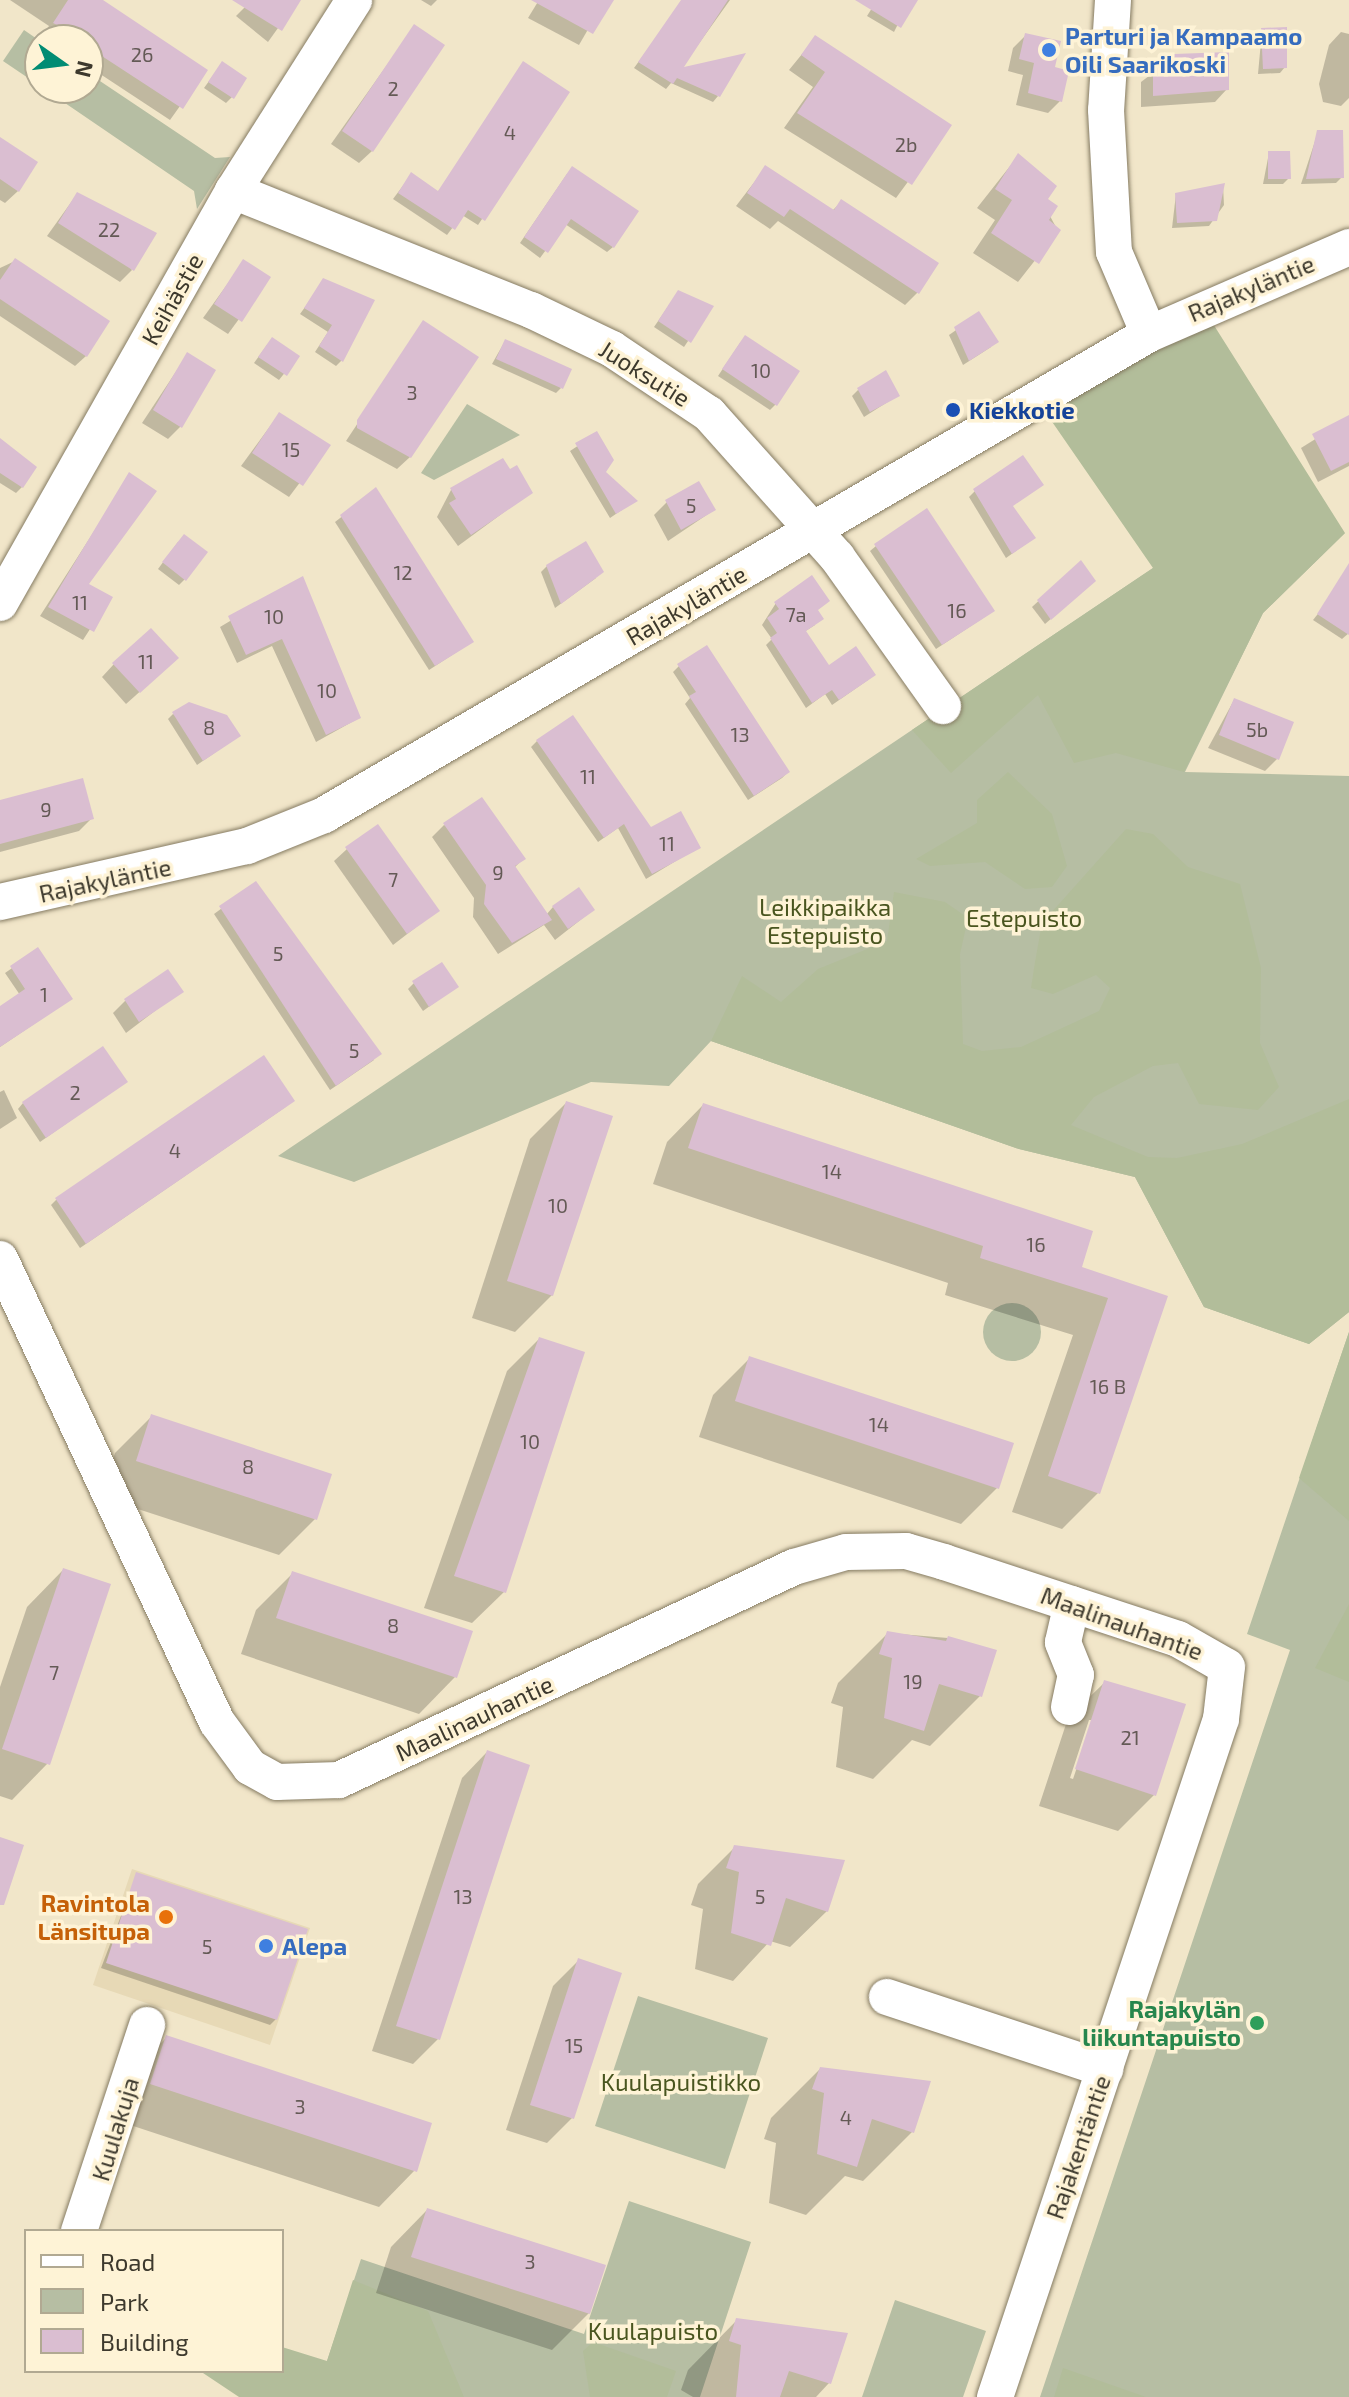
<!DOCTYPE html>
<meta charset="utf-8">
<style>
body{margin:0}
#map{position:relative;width:1349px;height:2397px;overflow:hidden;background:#f1e6c9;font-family:"Exo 2",sans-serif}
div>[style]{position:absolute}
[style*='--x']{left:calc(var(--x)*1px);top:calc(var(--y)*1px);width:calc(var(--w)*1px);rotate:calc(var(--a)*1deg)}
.built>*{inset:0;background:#e7d9b6}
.green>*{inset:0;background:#b6bea3}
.round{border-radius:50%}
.forest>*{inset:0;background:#b2bd9a}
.shadow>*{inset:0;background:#0003}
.building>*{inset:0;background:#dabed1}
.roads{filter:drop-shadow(0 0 2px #857b62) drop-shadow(0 0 2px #857b62)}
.minor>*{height:36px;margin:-18px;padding:0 18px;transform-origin:18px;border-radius:18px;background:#fff}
.dots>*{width:22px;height:22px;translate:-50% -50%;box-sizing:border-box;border:4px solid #fef3d6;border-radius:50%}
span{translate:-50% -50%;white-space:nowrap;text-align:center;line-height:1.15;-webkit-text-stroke:7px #fef3d6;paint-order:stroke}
.number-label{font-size:20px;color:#645a56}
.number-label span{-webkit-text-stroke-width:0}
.shop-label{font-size:24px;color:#366cbe;font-weight:700}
.left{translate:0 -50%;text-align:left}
.street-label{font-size:24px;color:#3d392d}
.transit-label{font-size:24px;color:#164399;font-weight:700}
.park-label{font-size:24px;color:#49551f}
.food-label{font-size:24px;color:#c56008;font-weight:700}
.right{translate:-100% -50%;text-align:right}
.leisure-label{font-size:24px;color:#27864d;font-weight:700}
.legend{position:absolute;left:24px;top:2229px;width:260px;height:144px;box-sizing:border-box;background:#fef3d6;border:2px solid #b1a992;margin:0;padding:10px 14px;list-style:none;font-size:24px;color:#3d392d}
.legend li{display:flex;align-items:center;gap:16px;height:40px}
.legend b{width:40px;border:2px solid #b1a992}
.north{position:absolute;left:24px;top:24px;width:80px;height:80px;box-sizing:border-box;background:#fef3d6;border:2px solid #b1a992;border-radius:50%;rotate:104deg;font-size:22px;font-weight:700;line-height:32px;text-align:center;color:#3d392d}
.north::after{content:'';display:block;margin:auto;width:28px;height:36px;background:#018c74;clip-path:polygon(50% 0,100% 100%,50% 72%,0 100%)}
</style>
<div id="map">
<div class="built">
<i style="clip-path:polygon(132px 1869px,310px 1928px,270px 2045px,93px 1985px)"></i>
</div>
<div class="green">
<i style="clip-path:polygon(24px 30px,40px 41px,40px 86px,3px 61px)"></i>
<i style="clip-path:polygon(88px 73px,215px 158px,230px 157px,197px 209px,194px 191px,43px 88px,88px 88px)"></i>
<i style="clip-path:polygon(467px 404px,520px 435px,434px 480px,421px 473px)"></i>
<i style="clip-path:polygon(1345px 533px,1263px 613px,1185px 772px,1349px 776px,1349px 1312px,1309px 1344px,1204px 1307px,1135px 1177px,1019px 1149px,711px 1041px,669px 1086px,591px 1082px,354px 1182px,278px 1156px,1153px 568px)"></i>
<i class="round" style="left:983px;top:1303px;width:58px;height:58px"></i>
<i style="clip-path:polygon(1349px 1332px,1349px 2397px,1040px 2397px,1290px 1650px,1247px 1634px)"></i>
<i style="clip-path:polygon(638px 1996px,768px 2038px,725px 2169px,595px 2126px)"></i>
<i style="clip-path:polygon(629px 2201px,751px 2242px,700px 2397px,369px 2397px,327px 2361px,361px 2259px,584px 2334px)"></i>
<i style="clip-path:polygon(895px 2300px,986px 2331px,963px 2397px,862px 2397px)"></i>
</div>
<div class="forest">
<i style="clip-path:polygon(1210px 319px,1345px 533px,1263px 613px,1184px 772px,1116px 753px,1074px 763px,1038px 695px,951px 773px,912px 730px,1153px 568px,1046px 413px)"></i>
<i style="clip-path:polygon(1008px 772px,1052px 814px,1067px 866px,1052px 887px,1025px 889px,985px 862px,930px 866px,916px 859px,977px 823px,977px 800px)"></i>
<i style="clip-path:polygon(1126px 829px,1153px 834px,1188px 867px,1240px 884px,1261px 968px,1260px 1043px,1279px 1087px,1258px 1110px,1199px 1104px,1178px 1063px,1153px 1066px,1094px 1097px,1071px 1125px,1148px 1157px,1177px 1158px,1242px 1144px,1349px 1099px,1349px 1312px,1309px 1344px,1204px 1307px,1135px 1177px,1019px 1149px,711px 1041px,742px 976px,781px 1002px,818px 969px,887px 941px,894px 892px,945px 902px,968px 918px,960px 954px,963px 1044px,982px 1051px,1021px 1047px,1099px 1011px,1110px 988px,1096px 975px,1053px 994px,1031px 988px,1035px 962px,1042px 923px)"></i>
<i style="clip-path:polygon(1349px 1332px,1349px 1521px,1299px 1478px)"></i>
<i style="clip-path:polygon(1349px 1604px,1349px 1682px,1315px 1668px)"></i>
<i style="clip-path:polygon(353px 2280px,428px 2311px,464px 2397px,239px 2397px,200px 2371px,282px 2371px,282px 2347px,327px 2361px)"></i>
<i style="clip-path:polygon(593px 2342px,676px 2371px,667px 2397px,590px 2397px,583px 2351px)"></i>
<i style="clip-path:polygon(1063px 2368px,1146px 2397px,1054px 2397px)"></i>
</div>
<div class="shadow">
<i style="clip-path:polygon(10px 0,98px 0,205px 71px,170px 120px,88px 66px,88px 40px,49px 40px,42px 36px,49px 26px)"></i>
<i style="clip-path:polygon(252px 0,298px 0,268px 42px,236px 16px)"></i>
<i style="clip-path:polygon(421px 0,437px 0,431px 6px)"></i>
<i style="clip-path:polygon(539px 0,605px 0,579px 45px,528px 18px)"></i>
<i style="clip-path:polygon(684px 0,730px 0,680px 70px,718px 96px,713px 102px,671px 83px,666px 89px,634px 68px)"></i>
<i style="clip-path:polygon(877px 0,910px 0,894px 32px,867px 16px)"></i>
<i style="clip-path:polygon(414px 27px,372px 151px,359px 163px,331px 144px)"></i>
<i style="clip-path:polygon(1262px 30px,1285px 67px,1280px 73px,1258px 74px)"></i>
<i style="clip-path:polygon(1341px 32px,1349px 34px,1349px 98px,1341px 106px,1323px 102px,1319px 84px,1329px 45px)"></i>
<i style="clip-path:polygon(1026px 35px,1060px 101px,1048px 113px,1016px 105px,1023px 75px,1008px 71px,1013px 48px)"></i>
<i style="clip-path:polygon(816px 37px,949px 126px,896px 198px,784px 128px,813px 87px,789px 70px)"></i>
<i style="clip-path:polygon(1175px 56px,1227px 89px,1215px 102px,1141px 107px,1141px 82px)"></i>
<i style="clip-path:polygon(222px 63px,232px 97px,226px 103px,204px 88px)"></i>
<i style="clip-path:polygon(567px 93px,478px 225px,462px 215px,447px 235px,393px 199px,411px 175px,437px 192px)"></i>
<i style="clip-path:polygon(1318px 132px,1342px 177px,1336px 183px,1301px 184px)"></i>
<i style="clip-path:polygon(0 139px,18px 191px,5px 203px,0 200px)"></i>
<i style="clip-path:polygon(1269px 153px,1289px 178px,1283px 184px,1263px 184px)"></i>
<i style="clip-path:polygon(1018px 156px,1058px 231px,1018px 282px,973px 253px,995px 220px,977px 208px)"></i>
<i style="clip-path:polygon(766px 167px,832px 211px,841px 202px,918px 292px,905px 305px,778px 221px,770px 229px,736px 206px)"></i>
<i style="clip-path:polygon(567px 174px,613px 247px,607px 252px,565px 224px,540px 258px,520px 243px)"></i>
<i style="clip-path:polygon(1223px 186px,1224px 205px,1209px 226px,1172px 228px,1176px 194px)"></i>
<i style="clip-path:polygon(77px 194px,132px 270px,120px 282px,47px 236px)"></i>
<i style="clip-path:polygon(15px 261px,86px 356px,75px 366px,0 316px,0 268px)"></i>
<i style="clip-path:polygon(244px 261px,269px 278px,228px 334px,203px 318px)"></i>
<i style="clip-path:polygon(324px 281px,342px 360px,336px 366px,315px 352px,328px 332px,300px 314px)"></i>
<i style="clip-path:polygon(678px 292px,711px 307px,684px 347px,654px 327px)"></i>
<i style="clip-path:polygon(979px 314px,991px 347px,963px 365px,949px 335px)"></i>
<i style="clip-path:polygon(424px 323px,410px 457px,397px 469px,346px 441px)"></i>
<i style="clip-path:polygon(505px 341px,561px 388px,556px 393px,492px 364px)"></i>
<i style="clip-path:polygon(740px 343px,776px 404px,770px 410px,718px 376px)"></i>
<i style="clip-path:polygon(267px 345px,298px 356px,279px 380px,254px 363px)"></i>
<i style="clip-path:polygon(187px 355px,181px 426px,168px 439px,142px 423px)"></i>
<i style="clip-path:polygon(858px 390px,897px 396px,864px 417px,852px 396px)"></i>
<i style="clip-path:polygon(279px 414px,328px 445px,289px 497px,241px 466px)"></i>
<i style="clip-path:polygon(1349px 418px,1349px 466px,1318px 482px,1301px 448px)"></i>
<i style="clip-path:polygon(596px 434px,603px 473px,635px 501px,610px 518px,570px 451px)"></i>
<i style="clip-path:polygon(0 442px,22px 487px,16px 493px,0 483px)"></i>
<i style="clip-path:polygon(130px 475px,86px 585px,110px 598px,83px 640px,40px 616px)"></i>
<i style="clip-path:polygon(376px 490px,472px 642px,429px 670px,335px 522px)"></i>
<i style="clip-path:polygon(451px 490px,530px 493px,458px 546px,437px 517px)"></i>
<i style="clip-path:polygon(975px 491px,1012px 507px,1027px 543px,1006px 558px,969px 497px)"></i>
<i style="clip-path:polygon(667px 502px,714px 510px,668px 541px,654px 515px)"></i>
<i style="clip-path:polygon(178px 542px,185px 579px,179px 585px,158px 569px)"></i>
<i style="clip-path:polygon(876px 546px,986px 616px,936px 649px,870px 551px)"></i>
<i style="clip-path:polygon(1080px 563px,1088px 587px,1045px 624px,1032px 607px)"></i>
<i style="clip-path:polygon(547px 566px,596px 578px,555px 608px,541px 572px)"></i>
<i style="clip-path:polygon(1349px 575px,1349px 633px,1342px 639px,1313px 620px)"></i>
<i style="clip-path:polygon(302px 578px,359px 718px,316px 742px,272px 646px,237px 663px,220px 627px)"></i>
<i style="clip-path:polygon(776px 603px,816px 611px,815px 625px,804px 632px,828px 668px,868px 680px,832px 705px,825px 694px,806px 708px,766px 645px,772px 639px,762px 625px)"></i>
<i style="clip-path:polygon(114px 664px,163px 671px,126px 704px,102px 677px)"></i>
<i style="clip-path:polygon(679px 666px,788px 772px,782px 778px,748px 800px,685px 704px,690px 698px,673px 672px)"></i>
<i style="clip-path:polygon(1234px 700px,1278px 758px,1265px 771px,1208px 748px)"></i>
<i style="clip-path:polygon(173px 714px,239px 736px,197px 765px,168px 719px)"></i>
<i style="clip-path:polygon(537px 741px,650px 830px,699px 847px,646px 879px,618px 828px,598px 842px,531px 747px)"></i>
<i style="clip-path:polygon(0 802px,92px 818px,79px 831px,0 852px)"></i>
<i style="clip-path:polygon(444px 825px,523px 859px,514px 868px,546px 915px,553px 907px,593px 910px,555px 940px,544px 925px,498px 954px,473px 917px,474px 898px,432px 837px)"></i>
<i style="clip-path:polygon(347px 849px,437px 911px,393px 945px,334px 861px)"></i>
<i style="clip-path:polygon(256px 883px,374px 1060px,330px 1090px,214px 914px)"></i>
<i style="clip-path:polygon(38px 950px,71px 999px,0 1047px,0 1008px,20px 995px,5px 973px)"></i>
<i style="clip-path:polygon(414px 983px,456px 987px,423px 1011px,408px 989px)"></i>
<i style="clip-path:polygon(181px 991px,126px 1033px,113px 1013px,125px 1001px)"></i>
<i style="clip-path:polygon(125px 1082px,40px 1142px,18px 1109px,23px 1103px)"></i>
<i style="clip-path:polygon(4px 1090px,17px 1118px,0 1129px,0 1092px)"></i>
<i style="clip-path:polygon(566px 1103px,552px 1295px,515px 1332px,472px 1318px,530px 1139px)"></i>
<i style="clip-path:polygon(703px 1105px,1079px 1268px,1165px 1298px,1098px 1493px,1062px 1529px,1012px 1512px,1073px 1335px,945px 1295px,948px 1283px,653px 1184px,667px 1142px)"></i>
<i style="clip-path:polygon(287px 1106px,80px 1248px,51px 1205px,56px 1200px)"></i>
<i style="clip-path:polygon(539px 1339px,504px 1592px,472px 1623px,424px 1608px,507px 1371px)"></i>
<i style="clip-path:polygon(749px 1359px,997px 1488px,961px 1524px,699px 1437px,713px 1395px)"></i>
<i style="clip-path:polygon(152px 1416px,315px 1519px,279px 1555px,101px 1497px,115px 1453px)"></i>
<i style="clip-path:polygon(63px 1570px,48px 1763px,12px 1800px,0 1796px,0 1687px,27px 1607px)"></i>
<i style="clip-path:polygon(293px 1573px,455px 1677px,419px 1714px,241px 1654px,256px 1610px)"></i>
<i style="clip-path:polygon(888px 1633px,948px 1638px,980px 1696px,930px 1746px,912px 1740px,873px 1779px,836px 1767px,843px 1707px,831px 1703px,838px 1683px)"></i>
<i style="clip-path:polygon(evenodd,1105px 1682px,1184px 1705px,1154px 1795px,1118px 1831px,1039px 1806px,1068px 1718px,1105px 1682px,1089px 1720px,1093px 1720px,1073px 1779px,1070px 1778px,1089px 1720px)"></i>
<i style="clip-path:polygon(487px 1752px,438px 2039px,413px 2064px,372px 2051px,462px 1778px)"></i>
<i style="clip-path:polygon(734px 1848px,827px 1911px,790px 1947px,770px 1941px,733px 1981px,695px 1969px,703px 1909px,691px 1905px,698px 1884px)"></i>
<i style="clip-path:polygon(137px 1874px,276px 2019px,270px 2025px,101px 1968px)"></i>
<i style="clip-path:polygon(578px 1961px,572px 2118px,547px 2143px,506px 2130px,553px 1986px)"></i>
<i style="clip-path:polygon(166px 2038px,415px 2170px,379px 2207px,115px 2120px,130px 2074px)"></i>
<i style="clip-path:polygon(820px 2069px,912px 2132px,863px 2181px,845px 2176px,806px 2215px,769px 2203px,776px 2143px,764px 2139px,771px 2118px)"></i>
<i style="clip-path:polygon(427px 2210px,589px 2313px,552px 2350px,376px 2293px,391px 2247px)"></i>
<i style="clip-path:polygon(737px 2320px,829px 2383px,816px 2397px,693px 2397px,681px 2390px,688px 2370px)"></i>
</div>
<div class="building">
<i style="clip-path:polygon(68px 0,103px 0,208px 70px,183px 109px,88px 47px,88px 40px,53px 23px)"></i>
<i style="clip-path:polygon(232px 0,301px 0,282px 31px)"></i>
<i style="clip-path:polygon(531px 0,614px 0,593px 34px)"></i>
<i style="clip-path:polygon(681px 0,728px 0,684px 67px,746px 53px,720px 97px,677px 78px,673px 84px,638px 62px)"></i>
<i style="clip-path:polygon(855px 0,918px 0,901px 28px)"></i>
<i style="clip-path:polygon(414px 24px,445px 45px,373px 152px,342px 131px)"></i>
<i style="clip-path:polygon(1287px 27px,1287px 68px,1263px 69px,1261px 28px)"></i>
<i style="clip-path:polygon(1025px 33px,1061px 41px,1055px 67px,1069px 71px,1062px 102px,1028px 93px,1034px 63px,1019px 59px)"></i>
<i style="clip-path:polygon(815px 35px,952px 125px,912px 185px,797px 113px,825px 72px,801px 55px)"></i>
<i style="clip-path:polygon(1229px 52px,1229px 90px,1153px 96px,1153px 67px,1175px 67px,1174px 54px)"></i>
<i style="clip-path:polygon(222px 61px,247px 78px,234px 99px,208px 82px)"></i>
<i style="clip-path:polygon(523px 61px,570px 92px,485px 221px,468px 210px,455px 230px,398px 193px,411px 172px,438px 191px)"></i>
<i style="clip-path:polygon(1317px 130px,1343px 130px,1344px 178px,1306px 179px)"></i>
<i style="clip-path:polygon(0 137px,38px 162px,19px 192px,0 179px)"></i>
<i style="clip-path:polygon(1268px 151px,1290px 151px,1291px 179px,1268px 179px)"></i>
<i style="clip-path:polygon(1018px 153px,1057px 186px,1048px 199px,1058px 206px,1049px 220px,1061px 230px,1039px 264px,991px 233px,1012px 200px,995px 189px)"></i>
<i style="clip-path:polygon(765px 165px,834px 210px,841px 199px,939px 263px,919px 294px,790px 209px,784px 217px,747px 193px)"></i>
<i style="clip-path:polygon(572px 166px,639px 211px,614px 248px,571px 219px,548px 253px,524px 237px)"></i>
<i style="clip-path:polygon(1225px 183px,1217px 221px,1177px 223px,1175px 193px)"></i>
<i style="clip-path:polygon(77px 192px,157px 233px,134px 271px,58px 223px)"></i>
<i style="clip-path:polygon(15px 258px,110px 321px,87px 357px,0 299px,0 280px)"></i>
<i style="clip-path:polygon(243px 259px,271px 277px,242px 322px,214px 304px)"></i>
<i style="clip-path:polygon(323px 278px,375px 300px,343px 362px,319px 346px,332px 325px,304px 308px)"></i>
<i style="clip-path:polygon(678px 290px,714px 306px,691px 343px,658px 321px)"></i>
<i style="clip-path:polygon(979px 311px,999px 342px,969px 361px,954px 327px)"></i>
<i style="clip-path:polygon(423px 320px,479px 357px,411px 458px,357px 428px,357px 420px)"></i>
<i style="clip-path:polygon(745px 335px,800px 371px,777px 406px,722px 369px)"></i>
<i style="clip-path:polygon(272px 337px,300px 356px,287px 376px,258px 357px)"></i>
<i style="clip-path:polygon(505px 339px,572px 369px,563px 389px,496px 359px)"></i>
<i style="clip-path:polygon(187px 352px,216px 370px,182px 428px,153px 410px)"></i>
<i style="clip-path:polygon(886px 370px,900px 396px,870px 412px,857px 388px)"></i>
<i style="clip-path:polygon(279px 412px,331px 445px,303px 486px,252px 453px)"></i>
<i style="clip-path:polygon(1349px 415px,1349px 462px,1331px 471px,1312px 434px)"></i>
<i style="clip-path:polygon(597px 431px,614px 460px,606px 472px,638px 501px,616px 514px,575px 443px)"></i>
<i style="clip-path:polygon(0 438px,37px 467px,23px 488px,0 473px)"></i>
<i style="clip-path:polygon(1023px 455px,1044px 485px,1013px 506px,1036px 538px,1012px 554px,973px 489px)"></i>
<i style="clip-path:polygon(503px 458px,510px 469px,517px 465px,533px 493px,471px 535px,449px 503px,456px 499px,450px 488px)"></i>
<i style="clip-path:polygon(129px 472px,157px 491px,89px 584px,113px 597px,94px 632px,48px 607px)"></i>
<i style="clip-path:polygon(699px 481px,716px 510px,681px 530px,665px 500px)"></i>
<i style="clip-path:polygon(376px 487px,474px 642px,435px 666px,340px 515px)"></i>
<i style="clip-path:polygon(927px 508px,995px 611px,942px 645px,874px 544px)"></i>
<i style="clip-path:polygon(184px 534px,208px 552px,186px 581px,162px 562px)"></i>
<i style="clip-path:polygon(586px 541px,604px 572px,561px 604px,546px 565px)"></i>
<i style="clip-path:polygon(1081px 560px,1096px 581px,1051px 620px,1037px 600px)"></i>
<i style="clip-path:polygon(1349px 563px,1349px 635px,1317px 614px)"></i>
<i style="clip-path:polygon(812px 575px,830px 601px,818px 610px,824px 619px,806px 631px,829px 665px,856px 646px,876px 675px,839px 700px,832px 690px,812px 703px,770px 638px,777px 633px,767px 618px,779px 609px,774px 602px)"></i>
<i style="clip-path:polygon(303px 576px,361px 718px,326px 735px,282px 639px,246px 655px,228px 616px)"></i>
<i style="clip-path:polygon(151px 628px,179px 658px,140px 693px,112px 663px)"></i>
<i style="clip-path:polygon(707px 645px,790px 772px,754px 796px,689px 696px,696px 692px,677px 664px)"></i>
<i style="clip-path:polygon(1234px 698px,1294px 722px,1279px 760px,1219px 735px)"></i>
<i style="clip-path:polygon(189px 702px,227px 715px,241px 736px,203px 761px,172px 712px)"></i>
<i style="clip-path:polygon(573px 715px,651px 827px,681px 811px,701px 848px,652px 874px,624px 824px,604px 838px,536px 740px)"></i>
<i style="clip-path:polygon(83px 778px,94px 819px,0 844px,0 800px)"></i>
<i style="clip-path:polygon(482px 797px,526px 859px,515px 866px,552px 920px,512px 943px,484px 904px,486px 885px,443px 823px)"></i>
<i style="clip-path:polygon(378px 824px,440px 911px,407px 934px,345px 847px)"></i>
<i style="clip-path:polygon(256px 881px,382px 1054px,336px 1086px,219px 906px)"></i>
<i style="clip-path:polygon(579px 887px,595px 910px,568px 929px,552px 906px)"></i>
<i style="clip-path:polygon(38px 947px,73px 999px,0 1047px,0 1006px,25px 989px,10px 966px)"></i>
<i style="clip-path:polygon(442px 962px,459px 987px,429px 1007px,412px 981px)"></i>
<i style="clip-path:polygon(168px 969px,184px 992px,139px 1022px,124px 999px)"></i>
<i style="clip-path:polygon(103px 1046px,128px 1082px,46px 1138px,22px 1102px)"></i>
<i style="clip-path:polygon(264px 1055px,295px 1101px,86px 1244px,55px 1198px)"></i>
<i style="clip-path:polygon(566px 1101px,613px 1116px,553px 1296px,507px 1281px)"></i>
<i style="clip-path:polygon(703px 1103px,1093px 1231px,1082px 1267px,1168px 1296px,1100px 1494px,1048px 1476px,1108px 1298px,980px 1258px,983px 1246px,688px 1148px)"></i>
<i style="clip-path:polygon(539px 1337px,585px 1352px,506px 1593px,454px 1576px)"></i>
<i style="clip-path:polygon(749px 1356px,1014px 1443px,999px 1489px,735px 1401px)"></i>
<i style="clip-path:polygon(151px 1414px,332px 1474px,317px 1520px,136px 1461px)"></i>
<i style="clip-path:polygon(63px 1568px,111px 1584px,50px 1765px,2px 1749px)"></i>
<i style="clip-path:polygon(292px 1571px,473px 1631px,457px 1678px,276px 1618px)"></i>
<i style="clip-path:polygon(887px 1631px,946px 1641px,948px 1636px,997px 1650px,982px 1697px,939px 1684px,924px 1731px,884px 1718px,892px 1658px,879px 1654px)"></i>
<i style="clip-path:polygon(1104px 1680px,1186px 1704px,1156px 1796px,1075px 1769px)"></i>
<i style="clip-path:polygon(487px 1750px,530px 1765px,440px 2040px,396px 2026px)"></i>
<i style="clip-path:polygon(0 1837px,24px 1845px,4px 1905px,0 1905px)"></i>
<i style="clip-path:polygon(734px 1845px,845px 1860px,828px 1912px,786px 1898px,771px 1946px,731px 1933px,739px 1872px,726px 1868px)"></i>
<i style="clip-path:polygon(136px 1872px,308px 1929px,277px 2020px,106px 1963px)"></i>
<i style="clip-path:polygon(578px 1958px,622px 1973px,574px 2119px,530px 2105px)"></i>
<i style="clip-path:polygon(166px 2035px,432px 2123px,417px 2172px,150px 2084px)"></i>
<i style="clip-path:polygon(820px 2067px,931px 2081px,914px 2133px,872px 2119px,857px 2167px,817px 2154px,824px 2093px,812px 2089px)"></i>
<i style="clip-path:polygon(427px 2208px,606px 2265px,590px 2314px,411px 2257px)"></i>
<i style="clip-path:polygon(736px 2318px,848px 2333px,831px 2384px,789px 2371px,780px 2397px,736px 2397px,741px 2345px,729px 2341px)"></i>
</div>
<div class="roads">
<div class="minor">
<i style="--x:1113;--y:0;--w:110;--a:93.6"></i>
<i style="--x:1106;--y:110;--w:142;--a:86.8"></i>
<i style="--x:1114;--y:252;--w:89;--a:66.9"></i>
<i style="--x:233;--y:191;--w:321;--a:21.8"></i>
<i style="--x:531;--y:310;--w:90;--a:25.7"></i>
<i style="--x:612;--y:349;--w:117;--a:33.8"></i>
<i style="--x:709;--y:414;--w:192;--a:48.2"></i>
<i style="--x:837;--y:557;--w:183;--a:54.6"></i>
<i style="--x:0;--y:603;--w:473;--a:-60.5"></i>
<i style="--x:233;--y:191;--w:226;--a:-57.6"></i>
<i style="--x:0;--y:902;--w:253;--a:-12.8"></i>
<i style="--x:247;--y:846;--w:83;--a:-21.9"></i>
<i style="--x:324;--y:815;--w:955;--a:-30.24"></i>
<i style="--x:1149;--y:334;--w:218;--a:-23.5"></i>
<i style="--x:0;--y:1259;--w:511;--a:64.89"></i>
<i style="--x:217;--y:1722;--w:56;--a:53.7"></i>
<i style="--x:250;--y:1767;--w:31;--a:29"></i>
<i style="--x:277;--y:1782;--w:62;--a:-1.8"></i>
<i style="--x:339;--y:1780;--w:502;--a:-25.09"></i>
<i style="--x:794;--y:1567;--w:54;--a:-16.1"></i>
<i style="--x:846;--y:1552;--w:60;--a:-1"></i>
<i style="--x:906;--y:1551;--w:40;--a:16"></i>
<i style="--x:944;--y:1562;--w:246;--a:18.2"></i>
<i style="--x:1178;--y:1639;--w:56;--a:29.7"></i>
<i style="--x:1227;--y:1667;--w:52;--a:96.6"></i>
<i style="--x:1221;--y:1719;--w:715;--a:108.43"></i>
<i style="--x:1069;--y:1707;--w:33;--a:-78"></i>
<i style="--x:1076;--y:1675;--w:35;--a:-112"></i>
<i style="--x:1063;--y:1642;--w:39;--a:-77"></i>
<i style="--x:887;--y:1997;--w:230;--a:18.3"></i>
<i style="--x:79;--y:2231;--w:217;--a:-71.7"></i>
</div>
</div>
<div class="dots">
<i style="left:1049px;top:50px;background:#3f7fe0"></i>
<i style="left:953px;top:410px;background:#1a4fb4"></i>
<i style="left:166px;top:1917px;background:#e8710a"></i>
<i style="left:266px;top:1946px;background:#3f7fe0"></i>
<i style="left:1257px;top:2023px;background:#2e9e5b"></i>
</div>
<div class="number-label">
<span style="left:142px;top:54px">26</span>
<span style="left:393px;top:88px">2</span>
<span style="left:510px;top:132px">4</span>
<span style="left:906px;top:144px">2b</span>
<span style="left:109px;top:229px">22</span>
<span style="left:761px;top:370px">10</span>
<span style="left:412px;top:392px">3</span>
<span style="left:291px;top:449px">15</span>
<span style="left:691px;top:505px">5</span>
<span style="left:403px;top:572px">12</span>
<span style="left:80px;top:602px">11</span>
<span style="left:957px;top:610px">16</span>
<span style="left:796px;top:614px">7a</span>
<span style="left:274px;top:616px">10</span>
<span style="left:146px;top:661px">11</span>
<span style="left:327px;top:690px">10</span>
<span style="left:209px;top:727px">8</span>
<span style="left:1257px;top:729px">5b</span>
<span style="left:740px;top:734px">13</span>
<span style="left:588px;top:776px">11</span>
<span style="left:46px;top:809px">9</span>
<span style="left:667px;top:843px">11</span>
<span style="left:498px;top:872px">9</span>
<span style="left:393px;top:879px">7</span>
<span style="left:278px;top:953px">5</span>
<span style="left:44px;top:994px">1</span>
<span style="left:354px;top:1050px">5</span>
<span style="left:75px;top:1092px">2</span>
<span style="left:175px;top:1150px">4</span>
<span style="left:832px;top:1171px">14</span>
<span style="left:558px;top:1205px">10</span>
<span style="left:1036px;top:1244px">16</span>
<span style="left:1108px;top:1386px">16 B</span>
<span style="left:879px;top:1424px">14</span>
<span style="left:530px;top:1441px">10</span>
<span style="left:248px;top:1466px">8</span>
<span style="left:393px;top:1625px">8</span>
<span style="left:54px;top:1672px">7</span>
<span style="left:913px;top:1681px">19</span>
<span style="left:1130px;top:1737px">21</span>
<span style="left:463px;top:1896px">13</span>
<span style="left:760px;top:1896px">5</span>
<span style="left:207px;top:1946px">5</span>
<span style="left:574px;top:2045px">15</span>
<span style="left:300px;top:2106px">3</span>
<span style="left:846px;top:2117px">4</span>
<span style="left:530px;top:2261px">3</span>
</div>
<div class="shop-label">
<span class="left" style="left:1065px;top:50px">Parturi ja Kampaamo<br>Oili Saarikoski</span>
<span class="left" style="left:282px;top:1946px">Alepa</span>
</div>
<div class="street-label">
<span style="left:1251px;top:288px;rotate:-23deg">Rajakyläntie</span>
<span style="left:172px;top:299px;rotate:-61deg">Keihästie</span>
<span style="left:645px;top:373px;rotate:32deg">Juoksutie</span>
<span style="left:686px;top:605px;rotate:-30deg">Rajakyläntie</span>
<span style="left:105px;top:880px;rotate:-12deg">Rajakyläntie</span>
<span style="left:1122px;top:1623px;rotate:20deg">Maalinauhantie</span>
<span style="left:474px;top:1718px;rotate:-25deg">Maalinauhantie</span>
<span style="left:115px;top:2129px;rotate:-73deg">Kuulakuja</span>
<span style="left:1078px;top:2147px;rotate:-71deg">Rajakentäntie</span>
</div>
<div class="transit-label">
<span class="left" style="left:969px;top:410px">Kiekkotie</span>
</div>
<div class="park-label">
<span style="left:825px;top:921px">Leikkipaikka<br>Estepuisto</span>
<span style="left:1024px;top:918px">Estepuisto</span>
<span style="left:681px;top:2082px">Kuulapuistikko</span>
<span style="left:653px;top:2331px">Kuulapuisto</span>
</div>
<div class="food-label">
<span class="right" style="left:150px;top:1917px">Ravintola<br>Länsitupa</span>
</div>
<div class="leisure-label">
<span class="right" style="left:1241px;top:2023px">Rajakylän<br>liikuntapuisto</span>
</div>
<ul class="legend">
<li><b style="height:10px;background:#fff"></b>Road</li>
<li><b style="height:22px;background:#b6bea3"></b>Park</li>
<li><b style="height:22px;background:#dabed1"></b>Building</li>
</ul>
<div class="north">N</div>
</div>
